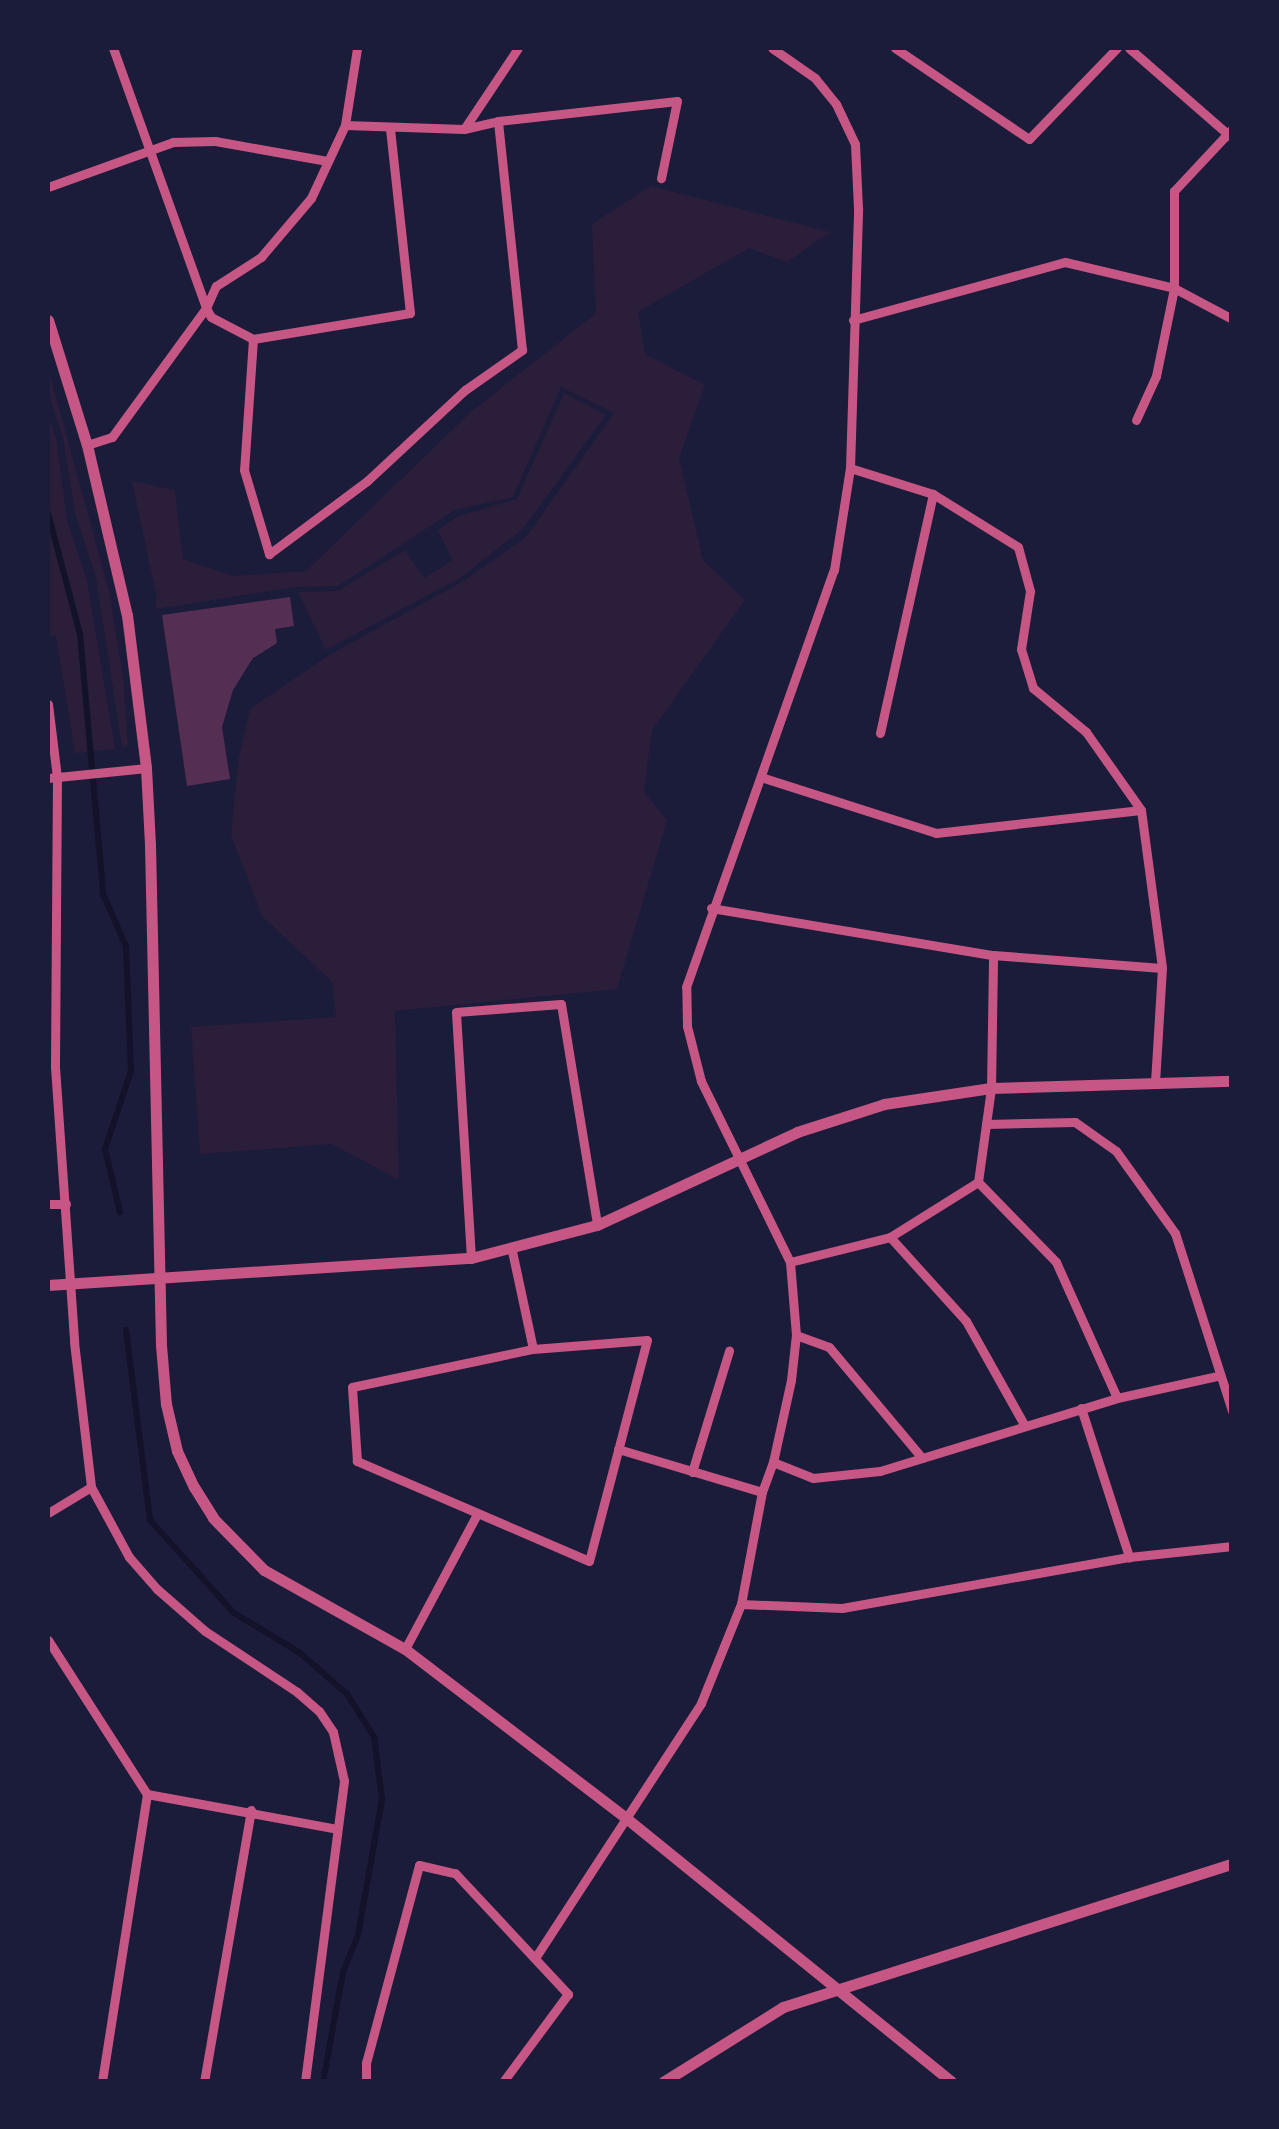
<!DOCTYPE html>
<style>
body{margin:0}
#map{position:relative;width:1279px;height:2129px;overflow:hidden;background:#1b1b3a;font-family:Arial,sans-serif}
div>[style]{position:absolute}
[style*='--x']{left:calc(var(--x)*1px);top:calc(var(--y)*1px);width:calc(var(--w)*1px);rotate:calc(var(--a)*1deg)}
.green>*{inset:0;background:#2a1e3b}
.stream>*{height:6px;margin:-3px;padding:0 3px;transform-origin:3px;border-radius:3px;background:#12122b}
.building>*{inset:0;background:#542f53}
.minor>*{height:9px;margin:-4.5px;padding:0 4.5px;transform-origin:4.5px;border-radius:4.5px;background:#c65784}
.tertiary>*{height:11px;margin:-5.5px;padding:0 5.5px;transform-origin:5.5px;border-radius:5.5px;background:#c65784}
span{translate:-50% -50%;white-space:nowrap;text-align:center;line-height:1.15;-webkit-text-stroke:8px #1b1b3a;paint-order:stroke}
.frame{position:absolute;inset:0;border:50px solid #1b1b3a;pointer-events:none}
</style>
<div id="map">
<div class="green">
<i style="clip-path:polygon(651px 186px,830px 232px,787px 262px,749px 248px,638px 312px,645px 354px,705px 385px,679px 458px,703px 560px,745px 600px,652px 730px,644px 792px,667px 820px,617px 989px,395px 1011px,399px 1180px,332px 1144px,200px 1154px,191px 1027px,336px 1017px,332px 982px,262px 916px,231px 835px,238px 763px,250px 709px,329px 655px,462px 582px,526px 537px,614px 413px,561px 387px,513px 497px,455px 510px,338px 586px,296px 587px,155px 609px,157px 598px,132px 481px,175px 490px,183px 559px,233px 576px,306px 571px,471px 412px,596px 313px,592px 224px)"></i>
<i style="clip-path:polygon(48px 368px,109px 591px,123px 676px,128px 746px,122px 747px,96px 578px,75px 513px,63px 438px,48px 392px)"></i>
<i style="clip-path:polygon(564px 393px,606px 415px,523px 529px,460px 578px,326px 650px,298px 592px,338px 591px,405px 550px,424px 578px,453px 560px,437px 530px,459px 516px,517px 499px)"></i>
<i style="clip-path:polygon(48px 415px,56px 438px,67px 520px,87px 580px,115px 749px,75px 753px,56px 636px,48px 635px)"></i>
</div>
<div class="stream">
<i style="--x:48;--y:513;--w:125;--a:75.2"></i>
<i style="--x:80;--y:634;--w:261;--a:84.9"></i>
<i style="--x:103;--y:894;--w:57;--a:66.1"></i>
<i style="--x:126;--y:946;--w:125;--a:87.7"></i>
<i style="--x:131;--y:1071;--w:82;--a:108.4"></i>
<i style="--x:105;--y:1149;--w:65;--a:76.6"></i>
<i style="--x:126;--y:1330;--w:192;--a:82.8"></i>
<i style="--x:150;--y:1520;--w:125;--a:47.9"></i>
<i style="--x:234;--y:1613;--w:77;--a:31.2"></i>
<i style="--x:300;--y:1653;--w:62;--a:41.1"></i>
<i style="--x:347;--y:1694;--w:51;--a:57.9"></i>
<i style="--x:374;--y:1737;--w:63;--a:82.6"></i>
<i style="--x:382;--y:1799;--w:138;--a:100"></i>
<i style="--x:358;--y:1935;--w:40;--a:112"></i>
<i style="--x:343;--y:1972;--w:112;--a:100.3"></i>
</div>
<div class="building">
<i style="clip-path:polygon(290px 597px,294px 626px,275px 629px,277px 643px,253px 658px,233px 690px,222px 727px,230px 779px,187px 786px,162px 615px)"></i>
</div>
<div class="minor">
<i style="--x:113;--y:48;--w:276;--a:70.3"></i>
<i style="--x:206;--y:308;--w:10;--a:61"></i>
<i style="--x:211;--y:317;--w:47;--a:27.6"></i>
<i style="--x:253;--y:339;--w:131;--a:93.9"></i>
<i style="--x:244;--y:470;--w:88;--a:73.4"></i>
<i style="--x:269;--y:554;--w:122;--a:-36.7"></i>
<i style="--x:367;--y:481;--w:134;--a:-42.9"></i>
<i style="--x:465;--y:390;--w:70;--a:-35.1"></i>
<i style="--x:522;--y:350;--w:230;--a:-96"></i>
<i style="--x:895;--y:48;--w:162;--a:34.2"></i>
<i style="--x:1029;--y:139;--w:127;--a:-46"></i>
<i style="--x:1129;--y:48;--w:137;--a:41.1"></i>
<i style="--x:345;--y:125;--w:119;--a:1.9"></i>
<i style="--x:464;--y:129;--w:35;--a:-13"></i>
<i style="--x:498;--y:121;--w:180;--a:-6.4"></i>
<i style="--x:677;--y:101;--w:79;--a:101.7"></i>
<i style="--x:464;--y:129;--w:97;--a:-56.3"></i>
<i style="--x:48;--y:187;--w:133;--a:-19.8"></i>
<i style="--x:173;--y:142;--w:42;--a:-1.4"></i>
<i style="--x:215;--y:141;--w:114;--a:10.1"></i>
<i style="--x:853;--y:320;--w:220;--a:-15.3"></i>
<i style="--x:1065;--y:262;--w:112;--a:13.4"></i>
<i style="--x:1174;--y:288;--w:66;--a:28.1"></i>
<i style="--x:253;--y:339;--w:159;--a:-9.4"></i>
<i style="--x:410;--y:313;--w:186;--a:-96.2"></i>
<i style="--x:1136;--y:420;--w:48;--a:-65.6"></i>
<i style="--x:1156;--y:376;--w:90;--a:-78.4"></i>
<i style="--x:1174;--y:288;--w:97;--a:-90"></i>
<i style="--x:1174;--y:191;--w:85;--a:-46.9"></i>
<i style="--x:87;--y:445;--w:26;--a:-18"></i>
<i style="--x:112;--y:437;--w:160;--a:-53.9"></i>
<i style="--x:206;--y:308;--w:24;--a:-66"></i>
<i style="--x:216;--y:286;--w:54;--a:-32.8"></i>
<i style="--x:261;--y:257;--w:77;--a:-49.7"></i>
<i style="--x:311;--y:198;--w:81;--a:-65"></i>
<i style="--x:345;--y:125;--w:78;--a:-81.1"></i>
<i style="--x:850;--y:468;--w:87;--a:17.4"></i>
<i style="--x:933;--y:494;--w:100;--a:31.9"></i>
<i style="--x:1018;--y:547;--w:46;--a:74.7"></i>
<i style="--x:1030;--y:591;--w:59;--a:98.8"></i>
<i style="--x:1021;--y:649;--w:41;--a:72.9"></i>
<i style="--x:1033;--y:688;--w:69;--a:39.7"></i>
<i style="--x:1086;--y:732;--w:95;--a:54.8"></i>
<i style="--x:1141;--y:810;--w:159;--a:82.4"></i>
<i style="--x:1162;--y:968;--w:113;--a:93.5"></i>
<i style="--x:48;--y:704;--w:74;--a:83"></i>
<i style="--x:57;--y:777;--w:290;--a:90.4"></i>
<i style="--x:55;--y:1067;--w:276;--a:86"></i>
<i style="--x:74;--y:1342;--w:146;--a:83.3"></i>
<i style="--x:91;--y:1487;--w:80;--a:61.5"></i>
<i style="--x:129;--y:1557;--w:43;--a:48.8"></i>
<i style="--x:157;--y:1589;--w:64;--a:41.2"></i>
<i style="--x:205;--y:1631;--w:110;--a:33.5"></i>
<i style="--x:297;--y:1692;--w:29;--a:41"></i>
<i style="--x:319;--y:1711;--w:25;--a:56"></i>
<i style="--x:333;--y:1732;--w:50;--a:77.3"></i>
<i style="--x:344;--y:1781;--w:304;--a:97.4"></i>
<i style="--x:880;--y:733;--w:245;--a:-77.5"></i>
<i style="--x:761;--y:777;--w:184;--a:17.7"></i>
<i style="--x:936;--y:833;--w:206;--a:-6.4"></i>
<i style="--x:48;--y:778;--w:99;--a:-5.8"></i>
<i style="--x:711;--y:908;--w:286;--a:9.5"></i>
<i style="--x:993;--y:955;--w:169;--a:4.4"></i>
<i style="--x:986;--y:1124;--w:89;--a:-1.3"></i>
<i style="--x:1075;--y:1122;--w:50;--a:35.3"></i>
<i style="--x:1116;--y:1151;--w:101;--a:54.3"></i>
<i style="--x:1175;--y:1233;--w:187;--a:72.2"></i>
<i style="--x:978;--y:1182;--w:112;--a:45.7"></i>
<i style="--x:1056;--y:1262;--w:149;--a:65.8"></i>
<i style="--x:978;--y:1182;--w:95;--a:-82.1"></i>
<i style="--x:991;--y:1088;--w:133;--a:-89.1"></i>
<i style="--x:48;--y:1204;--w:18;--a:0"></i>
<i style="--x:890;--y:1237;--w:113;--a:47.9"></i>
<i style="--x:966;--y:1321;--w:120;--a:60.7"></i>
<i style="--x:512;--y:1251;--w:100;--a:77.9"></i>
<i style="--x:471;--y:1258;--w:246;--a:-93.5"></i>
<i style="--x:456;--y:1012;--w:105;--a:-4.4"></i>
<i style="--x:561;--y:1004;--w:224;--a:80.7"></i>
<i style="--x:790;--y:1262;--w:103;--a:-14"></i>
<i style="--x:890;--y:1237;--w:104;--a:-32"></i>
<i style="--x:796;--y:1335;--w:35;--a:20"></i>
<i style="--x:829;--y:1347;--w:145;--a:50"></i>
<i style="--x:647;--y:1340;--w:228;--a:104.7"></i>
<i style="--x:589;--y:1561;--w:253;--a:-156.7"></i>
<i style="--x:357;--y:1461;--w:74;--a:-93.9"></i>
<i style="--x:352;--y:1387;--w:185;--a:-11.9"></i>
<i style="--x:533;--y:1349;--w:114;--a:-4.5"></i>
<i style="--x:1081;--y:1408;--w:157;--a:72.1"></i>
<i style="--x:618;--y:1449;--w:150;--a:16.6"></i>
<i style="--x:773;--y:1462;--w:43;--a:21.8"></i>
<i style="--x:813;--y:1478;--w:67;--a:-6"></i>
<i style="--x:880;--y:1471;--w:248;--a:-17.1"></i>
<i style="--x:1117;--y:1398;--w:102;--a:-12.4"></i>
<i style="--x:692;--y:1472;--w:127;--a:-73"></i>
<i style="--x:48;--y:1513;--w:50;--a:-31.2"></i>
<i style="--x:741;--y:1604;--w:101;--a:2.3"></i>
<i style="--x:842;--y:1608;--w:291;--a:-10.1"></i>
<i style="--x:1129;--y:1557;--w:104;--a:-6.1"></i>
<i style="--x:48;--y:1640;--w:183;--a:57.3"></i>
<i style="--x:147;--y:1794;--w:291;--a:98.9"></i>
<i style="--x:405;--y:1649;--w:153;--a:-61.9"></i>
<i style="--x:147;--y:1794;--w:193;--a:10.4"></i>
<i style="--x:535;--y:1958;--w:304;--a:-56.9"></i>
<i style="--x:701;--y:1703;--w:107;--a:-68"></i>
<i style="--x:741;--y:1604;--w:114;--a:-79.4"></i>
<i style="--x:762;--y:1492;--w:32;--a:-70"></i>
<i style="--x:773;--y:1462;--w:84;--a:-77.6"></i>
<i style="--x:791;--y:1380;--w:45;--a:-83.7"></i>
<i style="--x:796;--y:1335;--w:73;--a:-94.7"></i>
<i style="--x:790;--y:1262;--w:202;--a:-116.2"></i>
<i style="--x:701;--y:1081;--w:57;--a:-104.3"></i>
<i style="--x:687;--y:1026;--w:39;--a:-91"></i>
<i style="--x:686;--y:987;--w:442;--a:-70.5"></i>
<i style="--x:834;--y:570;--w:103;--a:-81.1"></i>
<i style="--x:850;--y:468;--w:260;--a:-88.2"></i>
<i style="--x:858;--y:208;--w:64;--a:-92.7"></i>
<i style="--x:855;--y:144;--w:44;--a:-115.4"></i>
<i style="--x:836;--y:104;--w:33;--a:-129"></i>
<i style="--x:815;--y:78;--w:52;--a:-145.1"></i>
<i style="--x:204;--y:2082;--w:276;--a:-80.2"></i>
<i style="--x:366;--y:2082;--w:19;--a:-90"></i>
<i style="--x:366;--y:2063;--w:205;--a:-75"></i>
<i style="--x:419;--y:1865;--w:37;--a:13"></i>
<i style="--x:455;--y:1873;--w:166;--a:47"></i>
<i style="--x:568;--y:1994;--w:109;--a:126.5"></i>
</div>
<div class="tertiary">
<i style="--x:48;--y:320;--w:131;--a:72.7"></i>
<i style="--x:87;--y:445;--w:175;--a:76.8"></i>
<i style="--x:127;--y:615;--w:154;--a:82.9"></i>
<i style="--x:146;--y:768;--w:77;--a:87"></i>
<i style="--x:150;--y:845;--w:500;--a:88.74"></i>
<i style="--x:161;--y:1345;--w:59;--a:85.2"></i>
<i style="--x:166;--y:1404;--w:48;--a:76.8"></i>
<i style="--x:177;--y:1451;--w:40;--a:65"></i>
<i style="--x:194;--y:1487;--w:36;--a:58"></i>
<i style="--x:213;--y:1518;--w:73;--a:45.6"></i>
<i style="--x:264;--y:1570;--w:162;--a:29.3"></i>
<i style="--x:405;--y:1649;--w:278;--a:37.4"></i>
<i style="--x:626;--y:1818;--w:419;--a:39"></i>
<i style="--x:48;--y:1285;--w:424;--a:-3.7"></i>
<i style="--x:471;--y:1258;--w:130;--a:-14.7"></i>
<i style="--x:597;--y:1225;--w:221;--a:-24.9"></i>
<i style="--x:797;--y:1132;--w:91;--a:-17.8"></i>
<i style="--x:884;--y:1104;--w:108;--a:-8.5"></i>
<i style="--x:991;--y:1088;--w:241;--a:-1.7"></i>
<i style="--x:663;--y:2082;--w:142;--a:-32"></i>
<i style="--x:783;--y:2007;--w:471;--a:-17.7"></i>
</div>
<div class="frame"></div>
</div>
